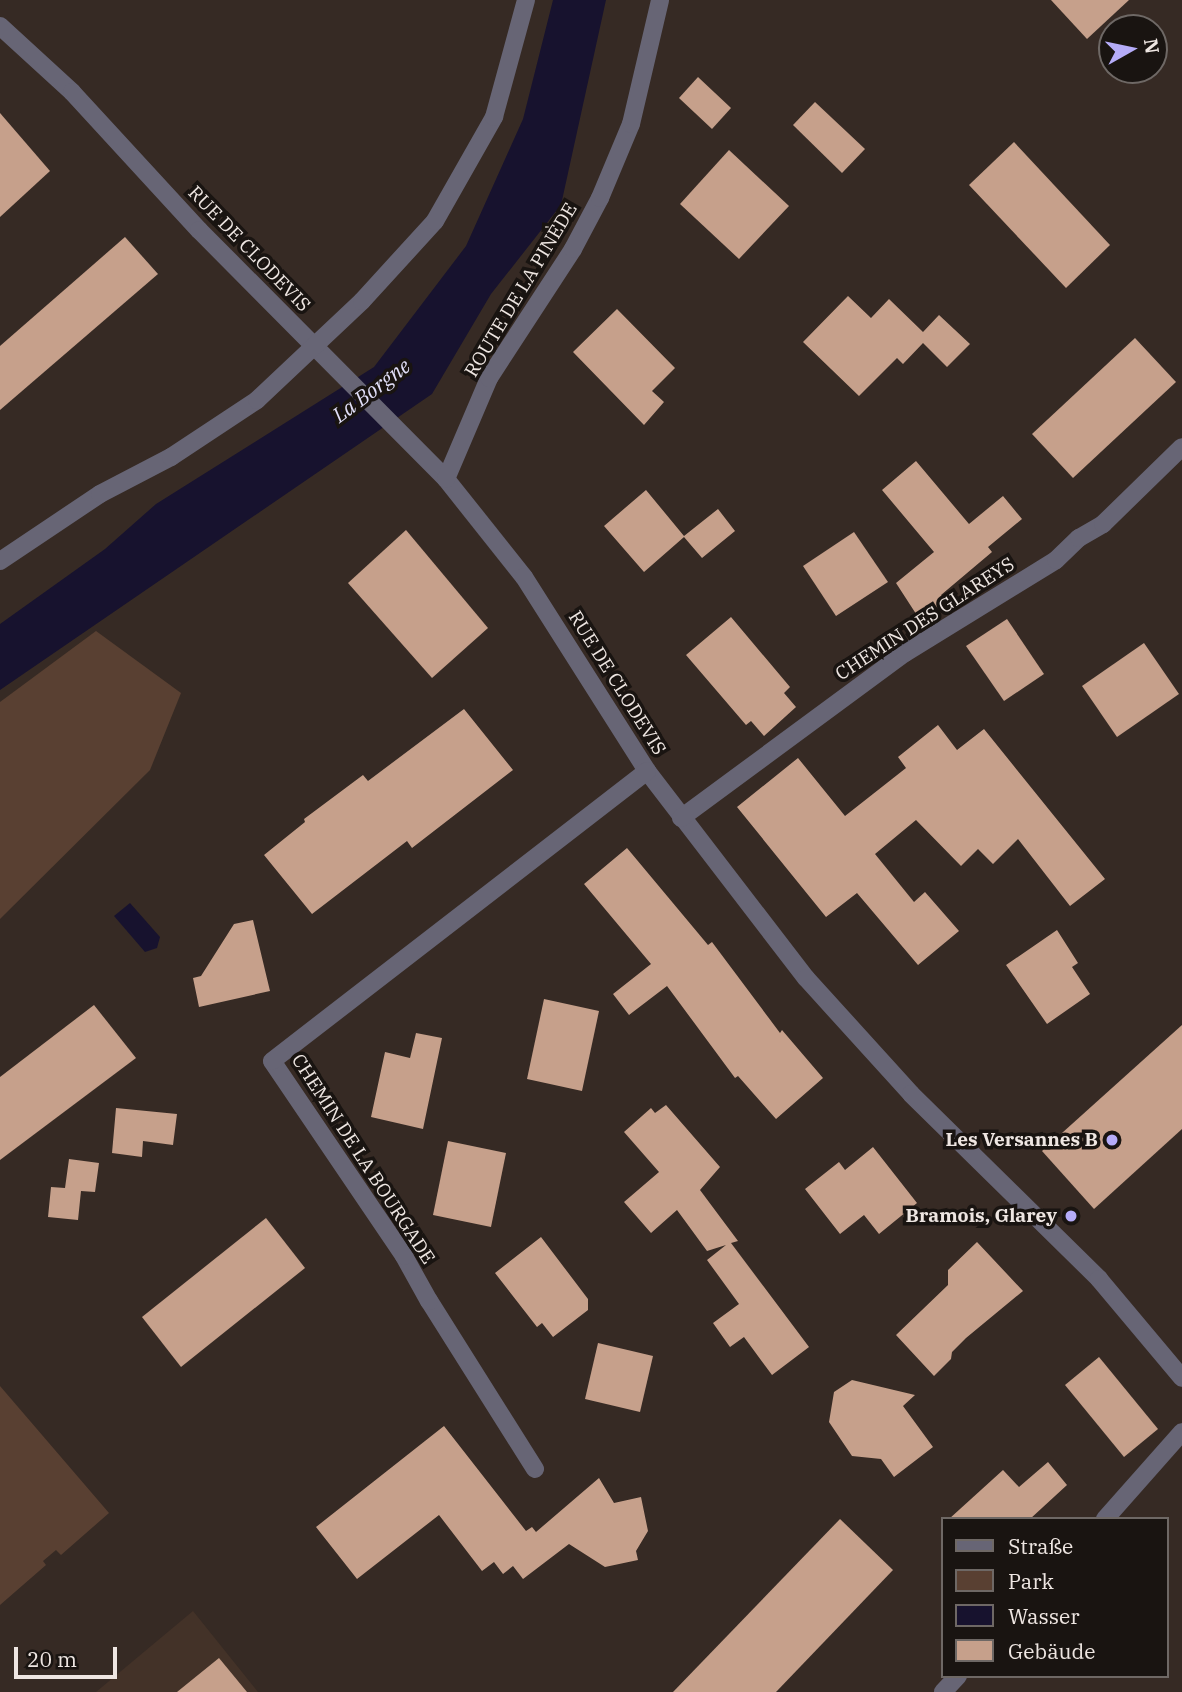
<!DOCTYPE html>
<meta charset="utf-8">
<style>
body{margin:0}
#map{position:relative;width:1182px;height:1692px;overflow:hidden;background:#362a24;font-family:"IBM Plex Serif",serif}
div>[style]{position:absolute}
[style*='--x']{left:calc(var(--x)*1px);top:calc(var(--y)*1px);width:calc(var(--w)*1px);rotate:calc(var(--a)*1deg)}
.built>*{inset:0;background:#433228}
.green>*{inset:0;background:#594032}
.water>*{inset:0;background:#17122e}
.building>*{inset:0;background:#c6a08b}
.street>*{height:18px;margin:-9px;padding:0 9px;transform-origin:9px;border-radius:9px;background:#676575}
.dots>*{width:19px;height:19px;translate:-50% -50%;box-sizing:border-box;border:4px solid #191411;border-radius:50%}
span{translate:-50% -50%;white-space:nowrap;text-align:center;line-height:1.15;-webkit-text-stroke:7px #191411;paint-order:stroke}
.street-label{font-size:19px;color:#eee6e2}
.poi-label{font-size:19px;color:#eee6e2;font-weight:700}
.right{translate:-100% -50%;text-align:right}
.water-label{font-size:21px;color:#e2e0f9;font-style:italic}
.legend{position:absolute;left:941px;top:1517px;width:228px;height:161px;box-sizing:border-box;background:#191411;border:2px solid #6e6865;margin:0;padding:9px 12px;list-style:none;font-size:21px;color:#eee6e2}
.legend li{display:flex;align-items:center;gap:14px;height:35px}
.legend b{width:35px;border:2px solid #6e6865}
.north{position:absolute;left:1098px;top:14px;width:70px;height:70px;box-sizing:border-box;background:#191411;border:2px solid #6e6865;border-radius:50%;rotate:81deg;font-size:19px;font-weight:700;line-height:28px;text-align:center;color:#eee6e2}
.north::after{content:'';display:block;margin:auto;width:24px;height:32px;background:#b5acf8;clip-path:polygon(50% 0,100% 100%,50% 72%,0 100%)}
.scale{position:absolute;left:14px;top:1647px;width:103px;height:32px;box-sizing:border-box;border:4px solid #eee6e2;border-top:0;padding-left:9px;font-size:21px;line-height:24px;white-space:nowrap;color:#eee6e2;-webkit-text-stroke:5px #191411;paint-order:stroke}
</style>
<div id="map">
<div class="built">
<i style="clip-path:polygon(193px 1611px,258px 1692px,96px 1692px)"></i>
</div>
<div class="green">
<i style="clip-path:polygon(96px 631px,181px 693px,150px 770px,0 919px,0 702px)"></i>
<i style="clip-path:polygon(0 1386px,109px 1513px,61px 1555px,56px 1550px,43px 1561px,46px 1565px,0 1605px)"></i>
</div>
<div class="water">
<i style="clip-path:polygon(553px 0,606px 0,561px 205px,491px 294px,432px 394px,0 690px,0 624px,105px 549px,156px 504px,374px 367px,466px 246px,523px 119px)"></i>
<i style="clip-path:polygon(130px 903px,160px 937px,157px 948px,145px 952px,114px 916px)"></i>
</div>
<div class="building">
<i style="clip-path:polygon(1051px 0,1129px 0,1087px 39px)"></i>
<i style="clip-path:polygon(698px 77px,731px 108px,712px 129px,679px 98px)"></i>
<i style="clip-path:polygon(815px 102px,865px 149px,842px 173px,793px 125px)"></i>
<i style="clip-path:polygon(0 113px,50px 171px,0 217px)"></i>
<i style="clip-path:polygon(1014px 142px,1110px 245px,1066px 288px,969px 185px)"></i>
<i style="clip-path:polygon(729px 150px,789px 206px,739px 259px,680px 204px)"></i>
<i style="clip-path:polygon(125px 237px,158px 274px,0 410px,0 346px)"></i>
<i style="clip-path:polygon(848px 296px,871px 318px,889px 299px,923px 332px,939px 315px,970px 344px,947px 367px,923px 343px,903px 364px,897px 358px,859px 396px,803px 342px)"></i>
<i style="clip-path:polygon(617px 309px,675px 368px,652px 391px,664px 402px,644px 425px,573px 352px)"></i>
<i style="clip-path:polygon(1135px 338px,1176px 382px,1073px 478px,1032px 434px)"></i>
<i style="clip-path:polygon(916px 461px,969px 524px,1003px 496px,1022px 519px,988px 547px,992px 552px,941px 595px,946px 602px,920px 620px,896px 583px,934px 552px,882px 490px)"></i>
<i style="clip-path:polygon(646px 490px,684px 536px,718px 509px,735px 531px,702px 558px,684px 537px,644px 572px,604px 526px)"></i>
<i style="clip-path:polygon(406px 530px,488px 628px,432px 678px,348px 583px)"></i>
<i style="clip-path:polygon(854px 532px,888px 582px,836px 616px,803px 566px)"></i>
<i style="clip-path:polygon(731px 617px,790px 687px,784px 693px,796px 707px,764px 736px,751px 721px,746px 725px,686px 655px)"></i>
<i style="clip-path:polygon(1007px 619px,1044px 674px,1004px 701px,966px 646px)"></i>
<i style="clip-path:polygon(1144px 643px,1179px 694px,1117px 737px,1082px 686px)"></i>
<i style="clip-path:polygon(464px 709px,513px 770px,412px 848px,407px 841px,312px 914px,264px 855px,305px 822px,304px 819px,363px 775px,368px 781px)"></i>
<i style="clip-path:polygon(938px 725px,957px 750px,984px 729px,1105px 879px,1070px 906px,1018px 839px,993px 864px,978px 849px,961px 866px,916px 820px,875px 854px,914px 902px,925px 892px,959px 931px,918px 965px,857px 893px,826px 917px,737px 807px,798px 758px,845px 816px,906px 768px,898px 757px)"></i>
<i style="clip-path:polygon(627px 848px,708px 945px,712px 942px,780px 1033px,782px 1030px,823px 1078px,776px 1119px,738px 1076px,735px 1078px,667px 986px,629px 1015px,613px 994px,651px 964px,584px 884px)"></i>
<i style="clip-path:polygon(253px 920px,270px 991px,199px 1007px,193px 978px,201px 976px,234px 924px)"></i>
<i style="clip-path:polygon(1057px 930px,1078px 963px,1072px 967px,1090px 994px,1047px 1024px,1006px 965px)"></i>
<i style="clip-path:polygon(544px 999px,599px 1011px,582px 1091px,527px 1079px)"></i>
<i style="clip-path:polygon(94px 1005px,136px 1058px,0 1160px,0 1077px)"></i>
<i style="clip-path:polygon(1182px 1025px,1182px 1129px,1094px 1209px,1042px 1151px)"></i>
<i style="clip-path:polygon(416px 1033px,442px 1038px,423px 1129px,371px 1117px,385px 1052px,410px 1058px)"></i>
<i style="clip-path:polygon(666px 1105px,720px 1167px,700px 1190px,738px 1241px,731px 1243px,809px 1347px,772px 1375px,744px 1337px,730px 1347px,713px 1323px,739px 1304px,707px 1260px,726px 1245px,707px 1251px,677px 1210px,651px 1233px,624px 1202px,659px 1172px,624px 1132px,651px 1108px,655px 1113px)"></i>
<i style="clip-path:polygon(116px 1108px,177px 1114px,173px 1145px,143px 1141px,142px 1157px,112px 1153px)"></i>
<i style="clip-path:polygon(448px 1141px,506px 1153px,491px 1227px,433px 1215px)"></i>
<i style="clip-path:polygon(873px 1147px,917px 1203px,879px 1234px,864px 1215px,840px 1234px,805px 1189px,839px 1162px,845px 1170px)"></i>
<i style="clip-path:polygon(69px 1159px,99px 1163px,95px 1192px,81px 1191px,78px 1220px,48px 1217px,51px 1187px,65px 1188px)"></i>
<i style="clip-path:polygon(266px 1218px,305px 1268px,181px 1367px,142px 1317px)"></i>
<i style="clip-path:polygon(541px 1237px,588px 1299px,588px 1310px,553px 1337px,542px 1323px,537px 1327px,495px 1273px)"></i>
<i style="clip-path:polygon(977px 1242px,1023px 1291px,966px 1338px,952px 1352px,951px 1359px,934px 1376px,896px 1335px,948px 1285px,948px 1270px)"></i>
<i style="clip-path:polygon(598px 1343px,653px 1356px,640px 1412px,585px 1399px)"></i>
<i style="clip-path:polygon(1099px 1357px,1158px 1429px,1124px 1457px,1065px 1385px)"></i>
<i style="clip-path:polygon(852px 1380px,915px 1395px,903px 1406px,933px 1447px,894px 1477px,881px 1459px,852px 1456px,829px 1422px,834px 1392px)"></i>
<i style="clip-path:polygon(444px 1426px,526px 1531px,532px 1527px,536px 1532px,599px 1478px,614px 1503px,641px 1497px,648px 1531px,636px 1551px,638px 1560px,605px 1567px,569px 1544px,523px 1579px,513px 1566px,503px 1574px,494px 1562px,482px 1571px,439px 1515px,357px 1579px,316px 1527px)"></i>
<i style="clip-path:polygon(1048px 1462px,1067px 1485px,1030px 1519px,949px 1519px,1003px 1470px,1019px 1487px)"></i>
<i style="clip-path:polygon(840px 1519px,893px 1570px,776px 1692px,673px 1692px)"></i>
<i style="clip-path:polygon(219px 1658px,247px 1692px,177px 1692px)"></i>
</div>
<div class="street">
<i style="--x:0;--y:26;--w:98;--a:42.5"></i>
<i style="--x:72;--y:92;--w:188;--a:47.4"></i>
<i style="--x:199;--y:230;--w:351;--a:45.2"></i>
<i style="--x:446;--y:479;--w:125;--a:51.5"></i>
<i style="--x:524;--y:577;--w:230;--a:57.6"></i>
<i style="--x:647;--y:771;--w:261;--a:52.5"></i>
<i style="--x:806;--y:978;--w:156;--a:47.8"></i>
<i style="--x:911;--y:1094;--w:264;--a:44.5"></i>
<i style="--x:1099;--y:1279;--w:129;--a:50"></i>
<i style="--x:446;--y:479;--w:110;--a:-66.9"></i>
<i style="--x:489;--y:378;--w:154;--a:-56.9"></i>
<i style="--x:573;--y:249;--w:58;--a:-62.1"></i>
<i style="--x:600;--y:198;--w:80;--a:-67.3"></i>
<i style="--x:631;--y:124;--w:127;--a:-76.8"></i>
<i style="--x:0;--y:561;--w:120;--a:-33.8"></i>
<i style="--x:100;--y:494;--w:80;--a:-27.5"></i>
<i style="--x:171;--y:457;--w:103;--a:-33.5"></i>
<i style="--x:257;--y:400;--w:144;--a:-43.3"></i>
<i style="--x:362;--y:301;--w:108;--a:-47.6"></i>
<i style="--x:435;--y:221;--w:120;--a:-60.4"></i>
<i style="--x:494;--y:117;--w:121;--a:-74.7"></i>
<i style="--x:681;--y:818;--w:278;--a:-36.4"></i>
<i style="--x:905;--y:653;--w:177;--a:-31.6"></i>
<i style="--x:1056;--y:560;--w:32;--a:-44"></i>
<i style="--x:1079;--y:538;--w:28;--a:-30"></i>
<i style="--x:1103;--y:524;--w:110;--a:-44.3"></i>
<i style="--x:535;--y:1469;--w:199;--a:-122.2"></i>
<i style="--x:429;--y:1301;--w:51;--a:-119.1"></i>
<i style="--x:404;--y:1256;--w:235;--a:-124.1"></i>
<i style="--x:272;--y:1061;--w:474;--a:-37.7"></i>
<i style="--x:1105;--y:1519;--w:116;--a:-48.5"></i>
<i style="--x:943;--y:1692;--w:22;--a:-47"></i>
</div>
<div class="dots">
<i style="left:1112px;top:1140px;background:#b5acf8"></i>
<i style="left:1071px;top:1216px;background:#b5acf8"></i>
</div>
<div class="street-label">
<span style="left:249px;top:249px;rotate:46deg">RUE DE CLODEVIS</span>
<span style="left:521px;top:290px;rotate:-59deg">ROUTE DE LA PINÈDE</span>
<span style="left:925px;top:619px;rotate:-33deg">CHEMIN DES GLAREYS</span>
<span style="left:617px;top:683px;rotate:58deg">RUE DE CLODEVIS</span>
<span style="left:363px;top:1159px;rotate:57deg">CHEMIN DE LA BOURGADE</span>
</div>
<div class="poi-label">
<span class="right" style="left:1098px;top:1140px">Les Versannes B</span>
<span class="right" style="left:1057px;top:1216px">Bramois, Glarey</span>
</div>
<div class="water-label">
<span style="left:371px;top:390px;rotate:-37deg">La Borgne</span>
</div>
<ul class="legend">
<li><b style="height:9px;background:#676575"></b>Straße</li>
<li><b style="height:19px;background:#594032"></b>Park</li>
<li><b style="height:19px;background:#17122e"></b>Wasser</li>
<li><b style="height:19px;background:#c6a08b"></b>Gebäude</li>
</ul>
<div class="north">N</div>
<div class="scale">20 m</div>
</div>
